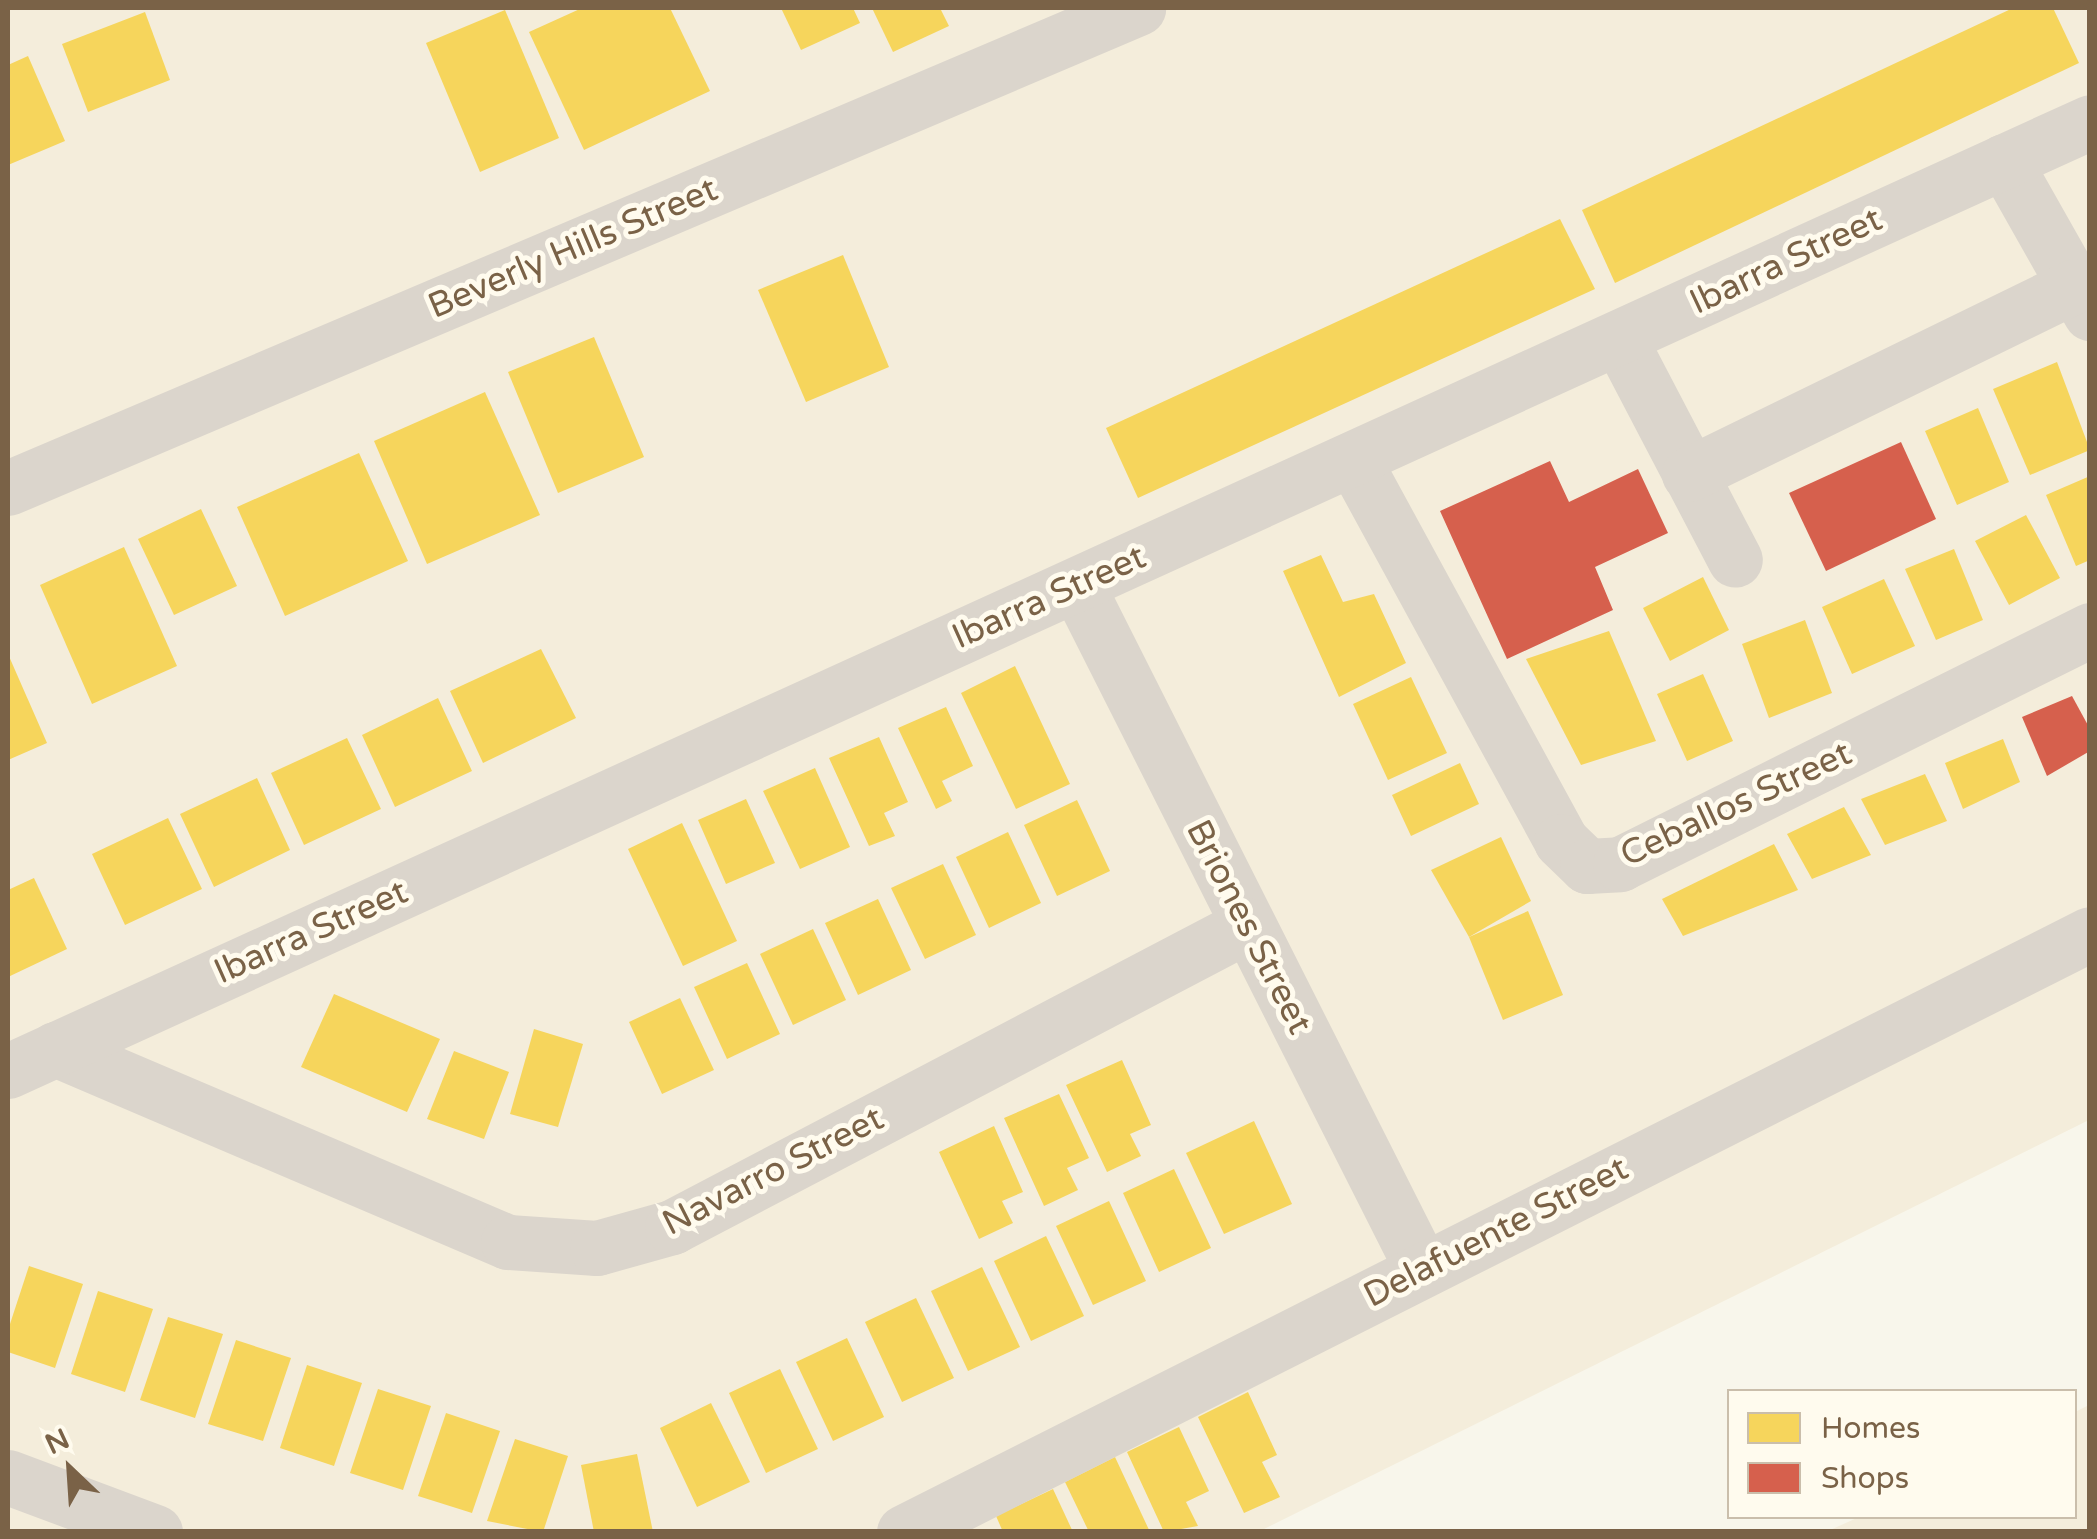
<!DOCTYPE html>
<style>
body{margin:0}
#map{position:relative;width:2097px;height:1539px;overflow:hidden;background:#f8f6eb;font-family:"Varela Round",sans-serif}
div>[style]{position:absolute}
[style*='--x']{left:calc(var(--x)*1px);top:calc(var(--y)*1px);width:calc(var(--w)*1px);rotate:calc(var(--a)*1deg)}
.residential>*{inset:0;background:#f4eddb}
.homes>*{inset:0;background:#f6d55c}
.shops>*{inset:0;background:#d6604d}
.minor>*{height:55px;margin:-27.5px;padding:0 27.5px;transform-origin:27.5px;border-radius:27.5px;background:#dbd5cc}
span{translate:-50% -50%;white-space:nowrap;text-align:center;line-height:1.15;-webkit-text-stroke:10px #fffbee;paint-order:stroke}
.street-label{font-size:35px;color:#7a6247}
.frame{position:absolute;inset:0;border:10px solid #7a6247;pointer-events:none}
.legend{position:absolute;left:1727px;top:1389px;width:350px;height:130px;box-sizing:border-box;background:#fffbee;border:2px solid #cabeab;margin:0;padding:12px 18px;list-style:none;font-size:30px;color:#7a6247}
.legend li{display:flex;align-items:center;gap:20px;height:50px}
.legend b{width:50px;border:2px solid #cabeab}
.north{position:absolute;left:20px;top:1419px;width:100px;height:100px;-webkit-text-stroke:8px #fffbee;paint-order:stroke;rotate:335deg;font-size:28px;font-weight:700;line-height:40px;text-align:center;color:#7a6247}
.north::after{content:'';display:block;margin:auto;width:35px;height:45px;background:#7a6247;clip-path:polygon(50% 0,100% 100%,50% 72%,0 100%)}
</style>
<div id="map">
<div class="residential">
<i style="clip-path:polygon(8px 8px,2089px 8px,2089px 1120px,1260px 1531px,8px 1532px)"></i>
<i style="clip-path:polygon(2089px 1405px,2089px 1531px,1828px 1531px,1859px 1517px,2074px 1516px,2075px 1412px)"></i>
</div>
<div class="homes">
<i style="clip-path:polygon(582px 8px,670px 8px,710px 91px,584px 150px,529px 32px)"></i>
<i style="clip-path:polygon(781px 8px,853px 8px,860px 23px,801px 50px)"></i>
<i style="clip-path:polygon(872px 8px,940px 8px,949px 26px,893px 52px)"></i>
<i style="clip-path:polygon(2013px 8px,2053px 8px,2079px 63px,1615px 283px,1582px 210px)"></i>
<i style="clip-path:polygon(505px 10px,559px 138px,480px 172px,426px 43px)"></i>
<i style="clip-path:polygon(145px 12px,170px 80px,88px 112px,62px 44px)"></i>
<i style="clip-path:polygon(28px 56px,65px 141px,8px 165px,8px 65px)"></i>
<i style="clip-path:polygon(1560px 219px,1595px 289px,1138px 498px,1106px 428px)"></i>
<i style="clip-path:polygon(843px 255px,889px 367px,806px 402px,758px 290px)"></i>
<i style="clip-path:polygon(594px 337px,644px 457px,558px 493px,508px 372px)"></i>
<i style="clip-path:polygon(2057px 362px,2090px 450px,2030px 475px,1993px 389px)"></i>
<i style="clip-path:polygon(485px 392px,540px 515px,427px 564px,374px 441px)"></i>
<i style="clip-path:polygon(1978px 408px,2009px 482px,1957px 505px,1925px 431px)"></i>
<i style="clip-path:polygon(359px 453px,408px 561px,285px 616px,237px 507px)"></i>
<i style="clip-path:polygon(2090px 476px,2090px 560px,2076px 566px,2046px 495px)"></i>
<i style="clip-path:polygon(201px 509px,237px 586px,174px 615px,138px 539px)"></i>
<i style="clip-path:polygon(2026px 515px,2060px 578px,2009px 605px,1975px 541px)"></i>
<i style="clip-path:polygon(124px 547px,177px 666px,92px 704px,40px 585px)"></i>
<i style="clip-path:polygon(1954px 549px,1983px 620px,1936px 640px,1905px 569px)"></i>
<i style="clip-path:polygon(1321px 555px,1343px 602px,1374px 594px,1406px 663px,1339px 697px,1283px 571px)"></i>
<i style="clip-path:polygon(1703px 577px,1729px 630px,1670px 661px,1643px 608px)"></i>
<i style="clip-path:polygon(1884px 579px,1915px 646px,1852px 674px,1822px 607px)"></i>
<i style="clip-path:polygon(1805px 620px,1832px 693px,1769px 718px,1742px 644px)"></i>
<i style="clip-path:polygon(1609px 631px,1656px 741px,1581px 765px,1526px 659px)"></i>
<i style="clip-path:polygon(541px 649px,576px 718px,483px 763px,450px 691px)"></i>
<i style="clip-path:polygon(8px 654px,47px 743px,8px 760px)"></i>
<i style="clip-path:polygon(1015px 666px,1070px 784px,1016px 809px,961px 693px)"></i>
<i style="clip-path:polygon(1703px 674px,1733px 741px,1687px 761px,1657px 694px)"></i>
<i style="clip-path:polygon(1411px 677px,1447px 753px,1388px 780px,1353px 704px)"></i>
<i style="clip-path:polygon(438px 698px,472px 771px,395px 807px,362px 735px)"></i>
<i style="clip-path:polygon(946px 707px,973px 766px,942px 781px,952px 801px,936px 809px,898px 728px)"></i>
<i style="clip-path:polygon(879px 737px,908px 802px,884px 813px,895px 836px,869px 846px,829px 758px)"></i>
<i style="clip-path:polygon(347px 738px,381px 809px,304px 845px,271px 773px)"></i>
<i style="clip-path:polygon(2003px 739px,2020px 782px,1963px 809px,1945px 763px)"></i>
<i style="clip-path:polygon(1460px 763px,1479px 804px,1411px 836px,1392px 795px)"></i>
<i style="clip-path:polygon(815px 768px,850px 847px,800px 869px,763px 791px)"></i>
<i style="clip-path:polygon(1925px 774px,1947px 821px,1885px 845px,1861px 799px)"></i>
<i style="clip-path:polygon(257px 778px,290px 850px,214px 887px,180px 814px)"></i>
<i style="clip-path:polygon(746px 799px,775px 863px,726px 884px,698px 820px)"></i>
<i style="clip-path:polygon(1077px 800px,1110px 871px,1057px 896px,1024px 825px)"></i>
<i style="clip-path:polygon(1844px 807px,1871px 855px,1812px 879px,1787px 834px)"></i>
<i style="clip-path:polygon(168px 818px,202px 889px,125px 925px,92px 854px)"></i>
<i style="clip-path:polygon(682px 823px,737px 941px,683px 966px,628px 849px)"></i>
<i style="clip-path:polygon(1008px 832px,1041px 903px,989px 928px,956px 857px)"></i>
<i style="clip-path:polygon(1501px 837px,1531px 901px,1469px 937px,1431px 870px)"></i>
<i style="clip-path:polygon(1774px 844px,1798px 890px,1683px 936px,1662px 899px)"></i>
<i style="clip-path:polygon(943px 864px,976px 935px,925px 959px,891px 888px)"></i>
<i style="clip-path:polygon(34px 878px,67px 949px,8px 977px,8px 890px)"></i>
<i style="clip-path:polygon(878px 899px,911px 970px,858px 995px,825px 923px)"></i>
<i style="clip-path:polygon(1528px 911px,1563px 995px,1503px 1020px,1469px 937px)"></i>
<i style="clip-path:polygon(813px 929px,846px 1000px,793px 1025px,760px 954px)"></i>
<i style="clip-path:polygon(747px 963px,780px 1034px,727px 1059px,694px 987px)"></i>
<i style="clip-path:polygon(334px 994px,440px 1039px,407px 1112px,301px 1067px)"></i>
<i style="clip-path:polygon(680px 998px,714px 1070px,662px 1094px,629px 1022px)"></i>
<i style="clip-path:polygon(534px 1029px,583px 1044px,558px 1127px,510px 1114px)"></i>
<i style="clip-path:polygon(454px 1051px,509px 1072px,484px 1139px,427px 1119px)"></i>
<i style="clip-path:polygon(1122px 1060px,1151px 1125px,1130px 1134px,1141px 1156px,1107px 1172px,1066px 1085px)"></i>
<i style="clip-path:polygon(1059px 1094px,1089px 1158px,1067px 1168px,1078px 1190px,1044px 1206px,1004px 1118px)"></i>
<i style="clip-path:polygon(1254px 1121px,1292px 1204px,1224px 1234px,1186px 1153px)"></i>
<i style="clip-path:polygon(994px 1126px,1023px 1192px,1002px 1201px,1013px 1223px,979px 1239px,939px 1152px)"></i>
<i style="clip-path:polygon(1174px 1169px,1211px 1248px,1159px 1272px,1123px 1193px)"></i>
<i style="clip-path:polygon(1109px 1201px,1146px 1281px,1093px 1305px,1056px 1226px)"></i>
<i style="clip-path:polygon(1046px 1236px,1084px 1316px,1031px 1341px,994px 1261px)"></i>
<i style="clip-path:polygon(29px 1266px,83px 1284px,55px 1368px,8px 1352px,8px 1330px)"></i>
<i style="clip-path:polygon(982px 1267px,1020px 1347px,968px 1371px,931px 1291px)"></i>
<i style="clip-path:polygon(98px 1291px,153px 1309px,125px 1392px,71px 1374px)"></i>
<i style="clip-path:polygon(916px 1298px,954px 1378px,902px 1402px,865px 1322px)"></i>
<i style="clip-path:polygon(168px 1317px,223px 1334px,195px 1418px,140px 1400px)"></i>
<i style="clip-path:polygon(847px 1338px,884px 1417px,833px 1441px,796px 1362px)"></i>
<i style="clip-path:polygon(236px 1340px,291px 1358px,263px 1441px,208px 1424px)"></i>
<i style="clip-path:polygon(307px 1365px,362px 1383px,334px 1466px,280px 1448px)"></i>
<i style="clip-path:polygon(780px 1369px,818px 1449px,766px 1473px,729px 1393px)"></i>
<i style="clip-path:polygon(378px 1389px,431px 1406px,403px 1490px,350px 1473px)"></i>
<i style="clip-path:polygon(1248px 1392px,1277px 1455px,1262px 1462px,1280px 1497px,1244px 1513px,1198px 1417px)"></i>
<i style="clip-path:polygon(711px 1403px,750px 1482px,697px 1507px,660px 1428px)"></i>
<i style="clip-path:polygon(446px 1413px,500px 1431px,472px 1513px,418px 1496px)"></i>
<i style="clip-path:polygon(1179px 1427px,1209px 1491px,1186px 1502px,1198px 1526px,1164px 1532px,1127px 1452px)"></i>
<i style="clip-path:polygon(515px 1439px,568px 1456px,543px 1532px,487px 1521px)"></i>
<i style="clip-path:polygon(637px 1454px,653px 1532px,594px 1532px,581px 1465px)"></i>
<i style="clip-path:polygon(1115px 1457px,1150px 1532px,1089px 1532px,1065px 1482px)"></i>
<i style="clip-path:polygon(1053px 1489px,1073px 1532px,1003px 1532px,996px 1516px)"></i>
</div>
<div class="shops">
<i style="clip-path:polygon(1901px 442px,1936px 519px,1826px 571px,1789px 493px)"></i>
<i style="clip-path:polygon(1550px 461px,1569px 502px,1638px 469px,1668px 533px,1595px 567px,1613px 610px,1507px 659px,1440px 511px)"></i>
<i style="clip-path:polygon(2072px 696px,2090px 729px,2090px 751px,2047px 776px,2022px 717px)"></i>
</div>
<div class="minor">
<i style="--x:2004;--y:161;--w:175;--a:60.5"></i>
<i style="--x:1619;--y:338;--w:250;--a:62.4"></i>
<i style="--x:1353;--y:459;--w:435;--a:61.4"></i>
<i style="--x:1561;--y:841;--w:36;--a:44"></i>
<i style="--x:1587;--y:866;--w:33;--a:-3"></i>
<i style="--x:1620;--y:864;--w:525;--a:-26.47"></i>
<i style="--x:1689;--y:474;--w:428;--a:-26"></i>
<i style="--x:8;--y:488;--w:1228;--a:-23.01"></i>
<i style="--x:1077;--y:585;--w:766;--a:63.23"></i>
<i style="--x:55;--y:1049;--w:492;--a:23.1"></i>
<i style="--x:508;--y:1242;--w:89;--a:3.9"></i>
<i style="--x:597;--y:1248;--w:78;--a:-15.6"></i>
<i style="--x:672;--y:1227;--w:650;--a:-27.67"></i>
<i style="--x:8;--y:1071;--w:2288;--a:-24.5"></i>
<i style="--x:8;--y:1477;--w:157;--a:20.5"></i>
<i style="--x:904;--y:1532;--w:1328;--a:-26.76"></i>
</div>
<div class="street-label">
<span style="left:573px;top:248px;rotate:-23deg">Beverly Hills Street</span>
<span style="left:1786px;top:261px;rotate:-25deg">Ibarra Street</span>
<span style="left:1049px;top:597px;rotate:-24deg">Ibarra Street</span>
<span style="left:1736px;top:804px;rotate:-25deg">Ceballos Street</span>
<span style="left:1249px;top:927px;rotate:63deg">Briones Street</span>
<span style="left:311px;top:932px;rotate:-24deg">Ibarra Street</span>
<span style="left:773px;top:1171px;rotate:-27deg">Navarro Street</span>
<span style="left:1496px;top:1232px;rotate:-27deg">Delafuente Street</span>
</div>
<div class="frame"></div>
<ul class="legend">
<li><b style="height:28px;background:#f6d55c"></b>Homes</li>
<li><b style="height:28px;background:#d6604d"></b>Shops</li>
</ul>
<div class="north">N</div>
</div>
